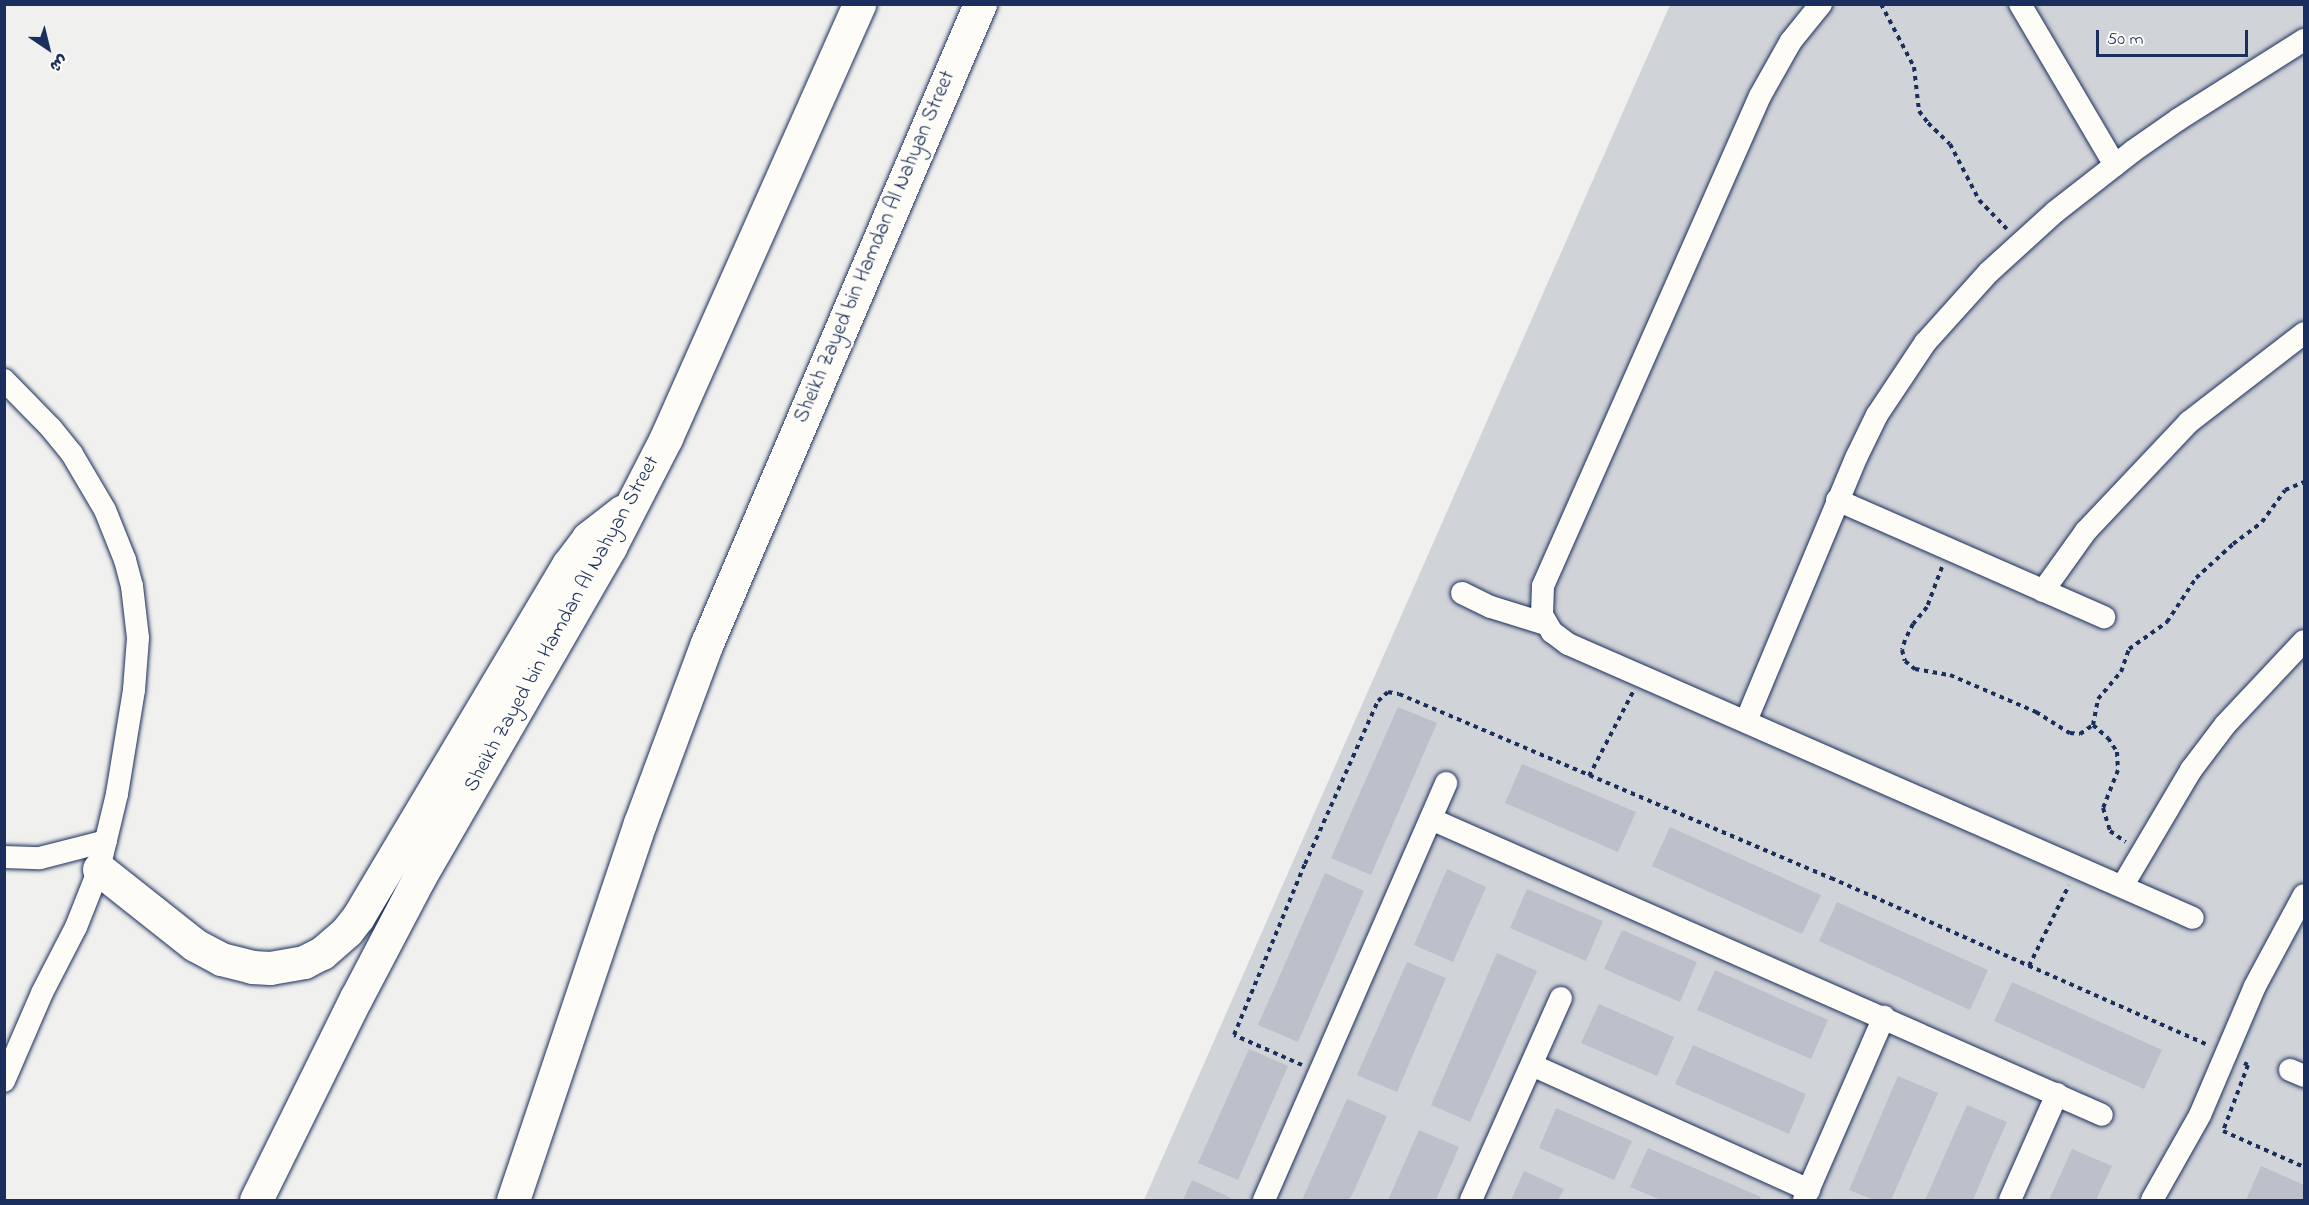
<!DOCTYPE html>
<meta charset="utf-8">
<style>
body{margin:0}
#map{position:relative;width:2309px;height:1205px;overflow:hidden;background:#f0f0ee;font-family:"Indie Flower","Playpen Sans Arabic",sans-serif}
div>[style]{position:absolute}
[style*='--x']{left:calc(var(--x)*1px);top:calc(var(--y)*1px);width:calc(var(--w)*1px);rotate:calc(var(--a)*1deg)}
.green>*{inset:0;background:#d0d3d8}
.building>*{inset:0;background:#bbc0ca}
.path>*{height:4px;margin-top:-2px;transform-origin:0;background:repeating-linear-gradient(90deg,#1b2f5e 0 4.5px,transparent 0 9px)}
.roads{filter:drop-shadow(0 0 2px #1b2f5e) drop-shadow(0 0 2px #1b2f5e)}
.minor>*{height:22px;margin:-11px;padding:0 11px;transform-origin:11px;border-radius:11px;background:#fdfcf7}
.highway>*{height:33px;margin:-16.5px;padding:0 16.5px;transform-origin:16.5px;border-radius:16.5px;background:#fdfcf7}
span{translate:-50% -50%;white-space:nowrap;text-align:center;line-height:1.15;-webkit-text-stroke:5px #fdfcf7;paint-order:stroke}
.street-label{font-size:21px;color:#1b2f5e}
.frame{position:absolute;inset:0;border:6px solid #1b2f5e;pointer-events:none}
.north{position:absolute;left:18px;top:18px;width:60px;height:60px;-webkit-text-stroke:4px #fdfcf7;paint-order:stroke;rotate:145deg;font-size:16px;font-weight:700;line-height:24px;text-align:center;color:#1b2f5e}
.north::after{content:'';display:block;margin:auto;width:21px;height:27px;background:#1b2f5e;clip-path:polygon(50% 0,100% 100%,50% 72%,0 100%)}
.scale{position:absolute;left:2096px;top:30px;width:152px;height:27px;box-sizing:border-box;border:3px solid #1b2f5e;border-top:0;padding-left:8px;font-size:18px;line-height:21px;white-space:nowrap;color:#1b2f5e;-webkit-text-stroke:4px #fdfcf7;paint-order:stroke}
</style>
<div id="map">
<div class="green">
<i style="clip-path:polygon(1670px 5px,2304px 5px,2304px 1200px,1144px 1200px)"></i>
</div>
<div class="building">
<i style="clip-path:polygon(1398px 707px,1437px 723px,1371px 875px,1331px 858px)"></i>
<i style="clip-path:polygon(1522px 764px,1636px 812px,1618px 852px,1505px 803px)"></i>
<i style="clip-path:polygon(1670px 827px,1821px 895px,1802px 934px,1652px 866px)"></i>
<i style="clip-path:polygon(1447px 869px,1486px 887px,1453px 962px,1414px 945px)"></i>
<i style="clip-path:polygon(1325px 873px,1364px 891px,1298px 1042px,1258px 1025px)"></i>
<i style="clip-path:polygon(1527px 889px,1603px 921px,1586px 961px,1510px 928px)"></i>
<i style="clip-path:polygon(1837px 902px,1988px 970px,1970px 1010px,1819px 941px)"></i>
<i style="clip-path:polygon(1622px 930px,1697px 962px,1680px 1002px,1604px 969px)"></i>
<i style="clip-path:polygon(1497px 953px,1537px 971px,1470px 1122px,1431px 1105px)"></i>
<i style="clip-path:polygon(1407px 962px,1446px 978px,1397px 1092px,1357px 1075px)"></i>
<i style="clip-path:polygon(1715px 970px,1828px 1020px,1811px 1059px,1697px 1010px)"></i>
<i style="clip-path:polygon(2012px 982px,2162px 1050px,2144px 1089px,1994px 1021px)"></i>
<i style="clip-path:polygon(1599px 1004px,1674px 1037px,1657px 1076px,1581px 1043px)"></i>
<i style="clip-path:polygon(1693px 1045px,1806px 1094px,1789px 1134px,1675px 1084px)"></i>
<i style="clip-path:polygon(1249px 1049px,1288px 1066px,1238px 1180px,1198px 1163px)"></i>
<i style="clip-path:polygon(1898px 1076px,1938px 1093px,1891px 1200px,1874px 1200px,1849px 1190px)"></i>
<i style="clip-path:polygon(1347px 1099px,1387px 1116px,1354px 1191px,1349px 1200px,1302px 1200px)"></i>
<i style="clip-path:polygon(1967px 1105px,2007px 1122px,1990px 1160px,1973px 1200px,1925px 1200px)"></i>
<i style="clip-path:polygon(1556px 1108px,1632px 1141px,1614px 1180px,1539px 1148px)"></i>
<i style="clip-path:polygon(1419px 1130px,1459px 1147px,1438px 1195px,1436px 1200px,1388px 1200px)"></i>
<i style="clip-path:polygon(1648px 1148px,1761px 1197px,1759px 1200px,1661px 1200px,1630px 1187px)"></i>
<i style="clip-path:polygon(2072px 1149px,2112px 1166px,2096px 1200px,2049px 1200px)"></i>
<i style="clip-path:polygon(2261px 1166px,2304px 1185px,2304px 1200px,2246px 1200px)"></i>
<i style="clip-path:polygon(1524px 1171px,1564px 1189px,1558px 1200px,1511px 1200px)"></i>
<i style="clip-path:polygon(1192px 1180px,1231px 1198px,1230px 1200px,1183px 1200px)"></i>
</div>
<div class="path">
<i style="--x:1881;--y:4;--w:71;--a:62.4"></i>
<i style="--x:1914;--y:67;--w:44;--a:83.5"></i>
<i style="--x:1919;--y:111;--w:15;--a:53"></i>
<i style="--x:1928;--y:123;--w:30;--a:44"></i>
<i style="--x:1950;--y:144;--w:63;--a:62.6"></i>
<i style="--x:1979;--y:200;--w:40;--a:46"></i>
<i style="--x:1942;--y:567;--w:43;--a:110.6"></i>
<i style="--x:1927;--y:607;--w:22;--a:129"></i>
<i style="--x:1913;--y:624;--w:18;--a:117"></i>
<i style="--x:1905;--y:640;--w:10;--a:107"></i>
<i style="--x:1902;--y:650;--w:11;--a:75"></i>
<i style="--x:1905;--y:661;--w:13;--a:39"></i>
<i style="--x:1915;--y:669;--w:36;--a:10"></i>
<i style="--x:1950;--y:675;--w:94;--a:23.3"></i>
<i style="--x:2036;--y:712;--w:40;--a:32"></i>
<i style="--x:2070;--y:733;--w:10;--a:6"></i>
<i style="--x:2080;--y:734;--w:16;--a:-35"></i>
<i style="--x:2093;--y:725;--w:26;--a:-79"></i>
<i style="--x:2098;--y:699;--w:35;--a:-50"></i>
<i style="--x:2121;--y:672;--w:24;--a:-71"></i>
<i style="--x:2129;--y:649;--w:47;--a:-35.4"></i>
<i style="--x:2167;--y:622;--w:53;--a:-56.6"></i>
<i style="--x:2196;--y:578;--w:50;--a:-42.6"></i>
<i style="--x:2233;--y:544;--w:36;--a:-37"></i>
<i style="--x:2262;--y:522;--w:39;--a:-54"></i>
<i style="--x:2285;--y:490;--w:21;--a:-23"></i>
<i style="--x:2093;--y:725;--w:20;--a:41"></i>
<i style="--x:2108;--y:738;--w:17;--a:57"></i>
<i style="--x:2117;--y:752;--w:18;--a:87"></i>
<i style="--x:2118;--y:770;--w:41;--a:111.5"></i>
<i style="--x:2103;--y:808;--w:24;--a:73"></i>
<i style="--x:2110;--y:831;--w:19;--a:35"></i>
<i style="--x:1589;--y:776;--w:95;--a:-62.4"></i>
<i style="--x:2029;--y:966;--w:90;--a:-63.7"></i>
<i style="--x:2244;--y:1063;--w:4;--a:27"></i>
<i style="--x:2248;--y:1065;--w:71;--a:110.7"></i>
<i style="--x:2223;--y:1131;--w:89;--a:24"></i>
<i style="--x:1302;--y:1065;--w:74;--a:-156.2"></i>
<i style="--x:1234;--y:1035;--w:185;--a:-67.5"></i>
<i style="--x:1305;--y:864;--w:179;--a:-65.9"></i>
<i style="--x:1378;--y:701;--w:13;--a:-42"></i>
<i style="--x:1388;--y:692;--w:11;--a:10"></i>
<i style="--x:1399;--y:694;--w:470;--a:23.1"></i>
<i style="--x:1831;--y:878;--w:412;--a:23.9"></i>
</div>
<div class="roads">
<div class="minor">
<i style="--x:1821;--y:4;--w:48;--a:129"></i>
<i style="--x:1791;--y:41;--w:63;--a:119.4"></i>
<i style="--x:1760;--y:96;--w:536;--a:113.89"></i>
<i style="--x:1543;--y:586;--w:29;--a:92"></i>
<i style="--x:1542;--y:615;--w:20;--a:60"></i>
<i style="--x:1552;--y:632;--w:20;--a:37"></i>
<i style="--x:1568;--y:644;--w:682;--a:23.67"></i>
<i style="--x:2020;--y:4;--w:187;--a:59.5"></i>
<i style="--x:4;--y:380;--w:67;--a:45.6"></i>
<i style="--x:51;--y:428;--w:33;--a:51"></i>
<i style="--x:72;--y:454;--w:65;--a:59.5"></i>
<i style="--x:105;--y:510;--w:54;--a:68.2"></i>
<i style="--x:125;--y:560;--w:27;--a:75"></i>
<i style="--x:132;--y:586;--w:52;--a:83.4"></i>
<i style="--x:138;--y:638;--w:52;--a:94.4"></i>
<i style="--x:134;--y:690;--w:105;--a:99.3"></i>
<i style="--x:117;--y:794;--w:77;--a:103.5"></i>
<i style="--x:99;--y:869;--w:62;--a:111.6"></i>
<i style="--x:76;--y:927;--w:74;--a:117.3"></i>
<i style="--x:42;--y:993;--w:96;--a:113.4"></i>
<i style="--x:1837;--y:500;--w:292;--a:23.7"></i>
<i style="--x:2043;--y:591;--w:74;--a:-54.4"></i>
<i style="--x:2086;--y:531;--w:150;--a:-46.6"></i>
<i style="--x:2189;--y:422;--w:145;--a:-37.7"></i>
<i style="--x:1462;--y:593;--w:32;--a:26"></i>
<i style="--x:1491;--y:607;--w:58;--a:17.2"></i>
<i style="--x:1746;--y:721;--w:287;--a:-67.3"></i>
<i style="--x:1857;--y:456;--w:46;--a:-64"></i>
<i style="--x:1877;--y:415;--w:87;--a:-56.3"></i>
<i style="--x:1925;--y:343;--w:96;--a:-48"></i>
<i style="--x:1989;--y:272;--w:89;--a:-42.3"></i>
<i style="--x:2055;--y:212;--w:99;--a:-38"></i>
<i style="--x:2133;--y:151;--w:56;--a:-34.8"></i>
<i style="--x:2179;--y:119;--w:148;--a:-32.3"></i>
<i style="--x:1431;--y:819;--w:733;--a:23.8"></i>
<i style="--x:4;--y:857;--w:36;--a:2"></i>
<i style="--x:40;--y:858;--w:68;--a:-14.4"></i>
<i style="--x:2123;--y:885;--w:134;--a:-59.4"></i>
<i style="--x:2191;--y:770;--w:56;--a:-52.9"></i>
<i style="--x:2225;--y:725;--w:115;--a:-46.8"></i>
<i style="--x:1532;--y:1065;--w:304;--a:24.3"></i>
<i style="--x:2290;--y:1070;--w:15;--a:23"></i>
<i style="--x:1264;--y:1200;--w:455;--a:-66.4"></i>
<i style="--x:1471;--y:1200;--w:221;--a:-66"></i>
<i style="--x:1804;--y:1200;--w:200;--a:-66.4"></i>
<i style="--x:2010;--y:1200;--w:116;--a:-66.1"></i>
<i style="--x:2152;--y:1200;--w:98;--a:-60.5"></i>
<i style="--x:2200;--y:1115;--w:140;--a:-66.9"></i>
<i style="--x:2255;--y:986;--w:103;--a:-61.7"></i>
</div>
<div class="highway">
<i style="--x:99;--y:869;--w:122;--a:38.4"></i>
<i style="--x:195;--y:945;--w:30;--a:28"></i>
<i style="--x:221;--y:959;--w:32;--a:14"></i>
<i style="--x:252;--y:967;--w:18;--a:3"></i>
<i style="--x:270;--y:968;--w:35;--a:-10"></i>
<i style="--x:304;--y:962;--w:20;--a:-27"></i>
<i style="--x:322;--y:953;--w:33;--a:-41"></i>
<i style="--x:347;--y:931;--w:18;--a:-52"></i>
<i style="--x:358;--y:917;--w:410;--a:-59.2"></i>
<i style="--x:568;--y:565;--w:34;--a:-53"></i>
<i style="--x:588;--y:538;--w:44;--a:-37.6"></i>
<i style="--x:256;--y:1200;--w:225;--a:-63.7"></i>
<i style="--x:356;--y:998;--w:136;--a:-62.3"></i>
<i style="--x:419;--y:878;--w:382;--a:-60"></i>
<i style="--x:610;--y:547;--w:123;--a:-62.8"></i>
<i style="--x:666;--y:438;--w:475;--a:-66"></i>
<i style="--x:513;--y:1200;--w:398;--a:-71.4"></i>
<i style="--x:640;--y:823;--w:192;--a:-69.6"></i>
<i style="--x:707;--y:643;--w:695;--a:-66.87"></i>
</div>
</div>
<div class="street-label">
<span style="left:875px;top:247px;rotate:-67deg">Sheikh Zayed bin Hamdan Al Nahyan Street</span>
<span style="left:562px;top:624px;rotate:-61deg">Sheikh Zayed bin Hamdan Al Nahyan Street</span>
</div>
<div class="frame"></div>
<div class="north">ش</div>
<div class="scale">50 m</div>
</div>
